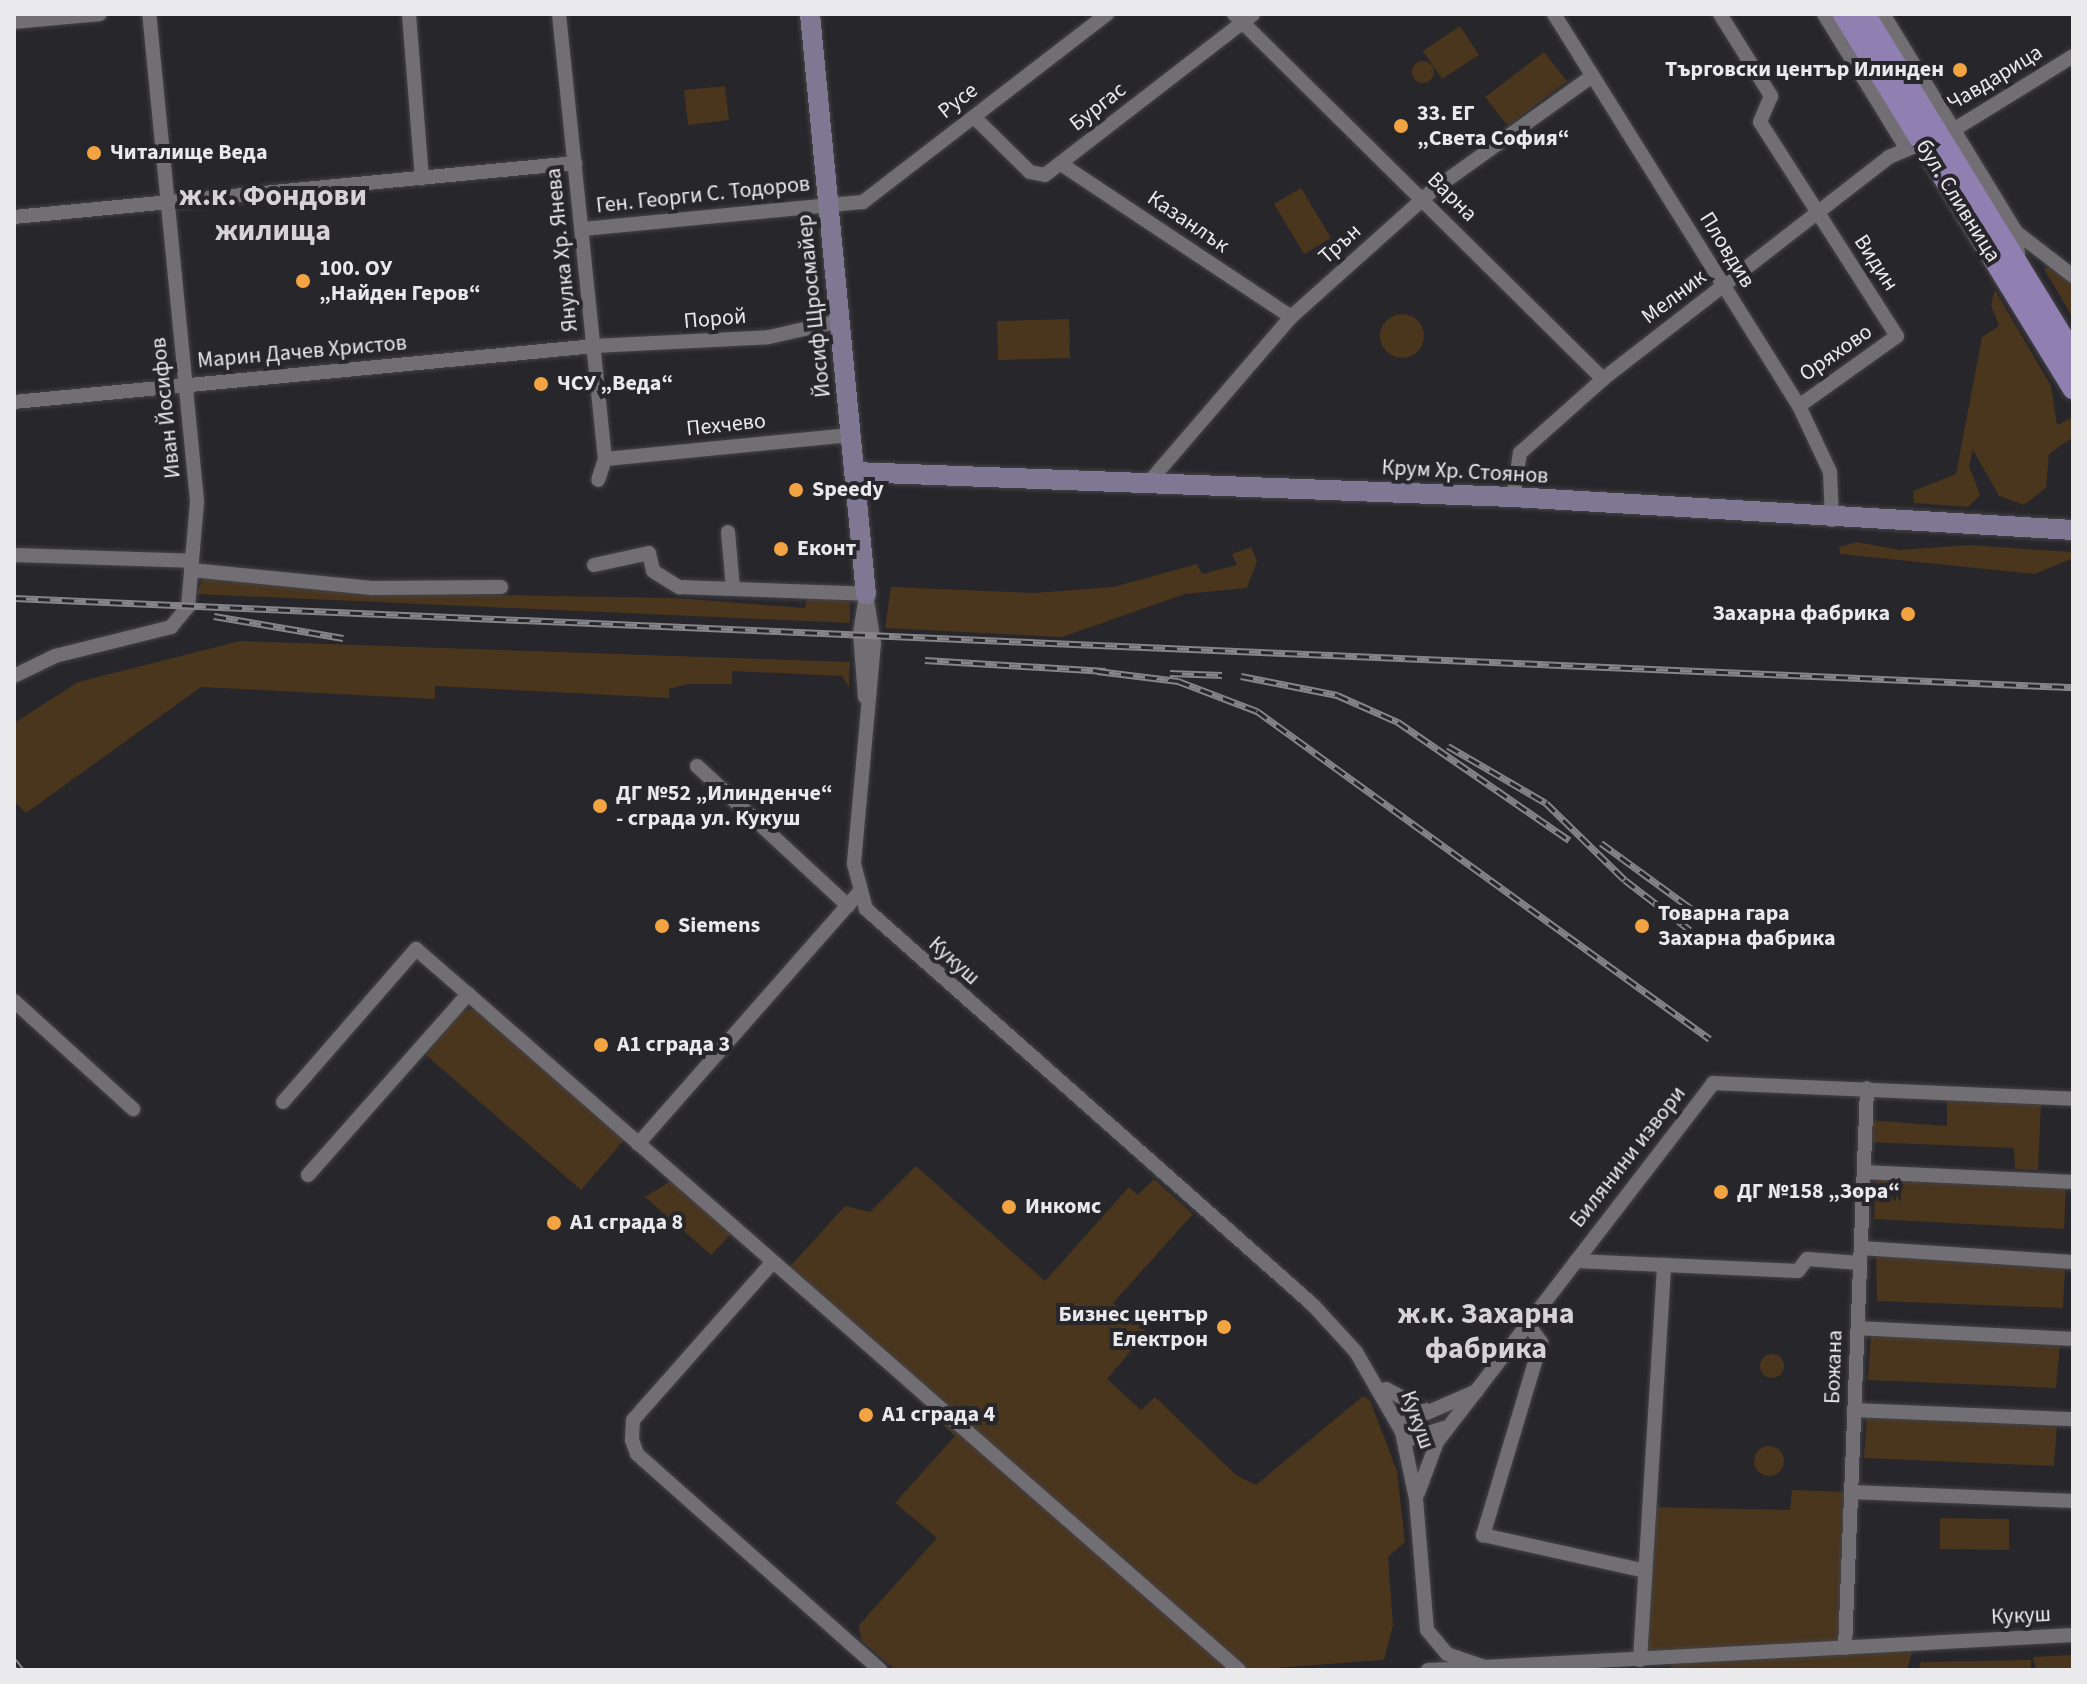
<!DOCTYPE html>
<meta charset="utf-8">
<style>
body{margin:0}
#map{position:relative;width:2087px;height:1684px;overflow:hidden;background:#27262a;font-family:"Source Sans 3",sans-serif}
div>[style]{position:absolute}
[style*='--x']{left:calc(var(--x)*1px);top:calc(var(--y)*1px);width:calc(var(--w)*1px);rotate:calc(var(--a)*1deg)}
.green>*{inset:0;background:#4a351d}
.round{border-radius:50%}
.roads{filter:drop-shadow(0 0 2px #444347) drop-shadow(0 0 2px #444347)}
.street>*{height:14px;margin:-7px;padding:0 7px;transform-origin:7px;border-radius:7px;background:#716f74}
.secondary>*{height:20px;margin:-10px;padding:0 10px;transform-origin:10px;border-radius:10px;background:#807893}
.primary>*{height:22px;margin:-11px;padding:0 11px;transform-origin:11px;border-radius:11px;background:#9080b2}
.rail>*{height:7px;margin-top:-3.5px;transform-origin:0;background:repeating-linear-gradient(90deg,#27262a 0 12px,#868589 0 24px);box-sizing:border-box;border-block:2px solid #868589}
.dots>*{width:22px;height:22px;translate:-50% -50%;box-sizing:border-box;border:4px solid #27262a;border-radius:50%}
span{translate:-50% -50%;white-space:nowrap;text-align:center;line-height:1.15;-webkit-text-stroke:8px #27262a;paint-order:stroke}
.poi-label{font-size:22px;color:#eae9ec;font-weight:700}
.right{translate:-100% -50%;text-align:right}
.left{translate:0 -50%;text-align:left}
.street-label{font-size:22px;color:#eae9ec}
.district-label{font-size:30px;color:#d5d3d9;font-weight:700}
.frame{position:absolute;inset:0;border:16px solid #eae9ec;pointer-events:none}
</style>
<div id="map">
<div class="green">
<i style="clip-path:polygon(1460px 26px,1479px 55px,1442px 79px,1423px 51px)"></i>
<i style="clip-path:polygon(1544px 52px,1567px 81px,1508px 126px,1485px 97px)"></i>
<i class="round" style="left:1412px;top:61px;width:22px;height:22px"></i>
<i style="clip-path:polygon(725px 86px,729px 120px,688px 125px,684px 90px)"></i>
<i style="clip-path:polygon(1301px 188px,1331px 238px,1304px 254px,1274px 204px)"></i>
<i style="clip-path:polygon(2049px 266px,2073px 285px,2073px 318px,2044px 269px)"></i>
<i style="clip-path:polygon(1995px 290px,2051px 386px,2057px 425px,2071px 418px,2073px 437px,2049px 454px,2046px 488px,2024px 505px,1999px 496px,1973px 450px,1969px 466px,1980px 495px,1968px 507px,1914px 503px,1913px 491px,1956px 474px,1982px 337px,1999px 326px,1991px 305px)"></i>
<i class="round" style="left:1380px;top:314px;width:44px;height:44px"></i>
<i style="clip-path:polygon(1069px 319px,1070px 358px,998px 360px,997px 321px)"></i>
<i style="clip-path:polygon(1857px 542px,1900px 550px,1969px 545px,2073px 552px,2073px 558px,2035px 574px,1840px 554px,1839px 547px)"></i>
<i style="clip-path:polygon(1251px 547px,1257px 561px,1247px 588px,1185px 594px,1062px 637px,885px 628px,891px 587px,1034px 593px,1113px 587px,1197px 564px,1202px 574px,1237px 565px,1232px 554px)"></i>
<i style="clip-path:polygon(205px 575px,426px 594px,675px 598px,805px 608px,807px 598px,850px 601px,850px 623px,196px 594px)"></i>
<i style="clip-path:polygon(240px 641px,850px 662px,849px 687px,842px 676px,732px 671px,732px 684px,688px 684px,669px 689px,669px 698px,435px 686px,435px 699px,201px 687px,26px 813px,14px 801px,14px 723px,78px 682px)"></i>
<i style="clip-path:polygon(477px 1008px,624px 1140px,581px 1190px,426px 1055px,459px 1012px)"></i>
<i style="clip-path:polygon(1947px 1099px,2041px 1104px,2038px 1170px,2015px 1169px,2014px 1148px,1867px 1142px,1868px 1120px,1947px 1126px)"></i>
<i style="clip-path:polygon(916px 1166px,1045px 1281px,1129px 1187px,1138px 1195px,1154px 1179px,1193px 1214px,1113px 1303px,1147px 1332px,1107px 1379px,1141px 1410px,1155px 1397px,1236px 1475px,1256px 1485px,1363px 1396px,1370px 1400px,1397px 1471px,1405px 1542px,1388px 1557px,1393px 1625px,1384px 1660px,1245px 1670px,895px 1670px,861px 1640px,859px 1625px,937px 1538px,895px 1503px,955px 1436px,786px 1271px,845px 1206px,870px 1212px)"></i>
<i style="clip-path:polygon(1876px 1177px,2066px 1187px,2064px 1229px,1874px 1219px)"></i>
<i style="clip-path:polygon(671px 1181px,731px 1234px,711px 1255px,645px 1197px)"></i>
<i style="clip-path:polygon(1876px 1255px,2065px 1268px,2063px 1308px,1877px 1301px)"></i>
<i style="clip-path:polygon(1871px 1332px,2060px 1345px,2056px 1388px,1868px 1380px)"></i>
<i class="round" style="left:1760px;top:1354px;width:24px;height:24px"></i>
<i style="clip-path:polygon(1867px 1414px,2057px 1423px,2054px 1466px,1864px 1458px)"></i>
<i class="round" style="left:1754px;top:1446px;width:30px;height:30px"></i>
<i style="clip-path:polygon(1792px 1490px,1852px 1492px,1845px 1648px,1914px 1645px,1907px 1670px,1671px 1670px,1671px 1658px,1640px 1660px,1649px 1507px,1790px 1510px)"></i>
<i style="clip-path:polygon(1940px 1518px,2009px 1519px,2009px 1550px,1940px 1549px)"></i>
<i style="clip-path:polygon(2073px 1655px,2073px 1670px,2036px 1670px,2033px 1657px)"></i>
<i style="clip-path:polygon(2031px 1660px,2031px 1670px,1918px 1670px,1921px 1662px)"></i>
</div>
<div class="roads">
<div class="street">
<i style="--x:409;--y:14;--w:165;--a:85.5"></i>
<i style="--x:559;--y:14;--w:447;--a:84.1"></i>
<i style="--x:605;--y:459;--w:22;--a:108"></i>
<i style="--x:1234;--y:14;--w:519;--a:44.69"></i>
<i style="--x:1554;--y:14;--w:462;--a:58"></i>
<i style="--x:1799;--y:406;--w:73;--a:64.8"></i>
<i style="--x:1830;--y:472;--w:48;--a:87.6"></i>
<i style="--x:1720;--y:14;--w:97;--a:58.1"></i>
<i style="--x:1771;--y:96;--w:28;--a:113"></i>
<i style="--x:1760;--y:122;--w:254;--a:57.4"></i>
<i style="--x:1897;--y:336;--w:120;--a:144.5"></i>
<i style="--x:1824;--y:14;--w:155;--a:58.5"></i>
<i style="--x:1883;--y:14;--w:255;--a:58.6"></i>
<i style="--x:2016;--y:232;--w:24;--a:85"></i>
<i style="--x:14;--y:22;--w:86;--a:-5.3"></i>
<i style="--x:974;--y:117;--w:78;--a:44.5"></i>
<i style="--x:1030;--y:172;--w:15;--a:11"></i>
<i style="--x:1045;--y:175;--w:263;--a:-37.7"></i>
<i style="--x:1061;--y:164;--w:276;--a:33.6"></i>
<i style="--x:14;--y:217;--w:564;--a:-5.5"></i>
<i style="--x:582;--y:229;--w:282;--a:-5.5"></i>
<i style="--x:863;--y:202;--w:308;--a:-37.6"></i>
<i style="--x:2016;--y:232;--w:72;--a:37.7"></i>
<i style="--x:14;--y:402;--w:583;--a:-5.51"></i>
<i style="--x:594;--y:346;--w:175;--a:-2.9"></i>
<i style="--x:769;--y:337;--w:73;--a:-12.7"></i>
<i style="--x:605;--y:459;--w:247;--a:-5.6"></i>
<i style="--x:1150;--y:481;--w:216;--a:-49.3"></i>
<i style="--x:1291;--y:317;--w:191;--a:-41.8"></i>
<i style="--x:1433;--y:190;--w:196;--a:-35.6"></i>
<i style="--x:1513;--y:497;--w:45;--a:-81"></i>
<i style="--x:1520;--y:453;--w:111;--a:-41.7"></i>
<i style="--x:1603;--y:379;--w:362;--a:-37.8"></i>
<i style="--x:1889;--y:157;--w:72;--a:-23"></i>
<i style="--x:1955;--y:129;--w:139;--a:-31.7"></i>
<i style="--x:728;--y:532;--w:56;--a:84.9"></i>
<i style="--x:14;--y:555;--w:177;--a:1.9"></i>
<i style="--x:594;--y:565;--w:56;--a:-12.3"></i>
<i style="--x:649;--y:553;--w:18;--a:77"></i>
<i style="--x:653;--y:571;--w:31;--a:32"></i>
<i style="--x:679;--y:587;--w:187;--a:2.1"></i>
<i style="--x:191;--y:570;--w:182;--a:5.7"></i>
<i style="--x:372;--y:588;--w:129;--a:-0.4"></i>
<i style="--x:866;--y:594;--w:50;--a:80.7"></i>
<i style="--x:874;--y:643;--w:222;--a:95.2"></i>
<i style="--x:854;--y:864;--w:47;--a:75.1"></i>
<i style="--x:866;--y:909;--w:597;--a:41.54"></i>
<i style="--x:1313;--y:1305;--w:64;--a:47.5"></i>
<i style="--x:1356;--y:1352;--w:92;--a:60.1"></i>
<i style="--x:1402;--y:1432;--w:68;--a:78.2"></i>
<i style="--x:1416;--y:1499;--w:131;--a:85.2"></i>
<i style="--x:1427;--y:1630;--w:31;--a:50"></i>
<i style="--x:1447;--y:1654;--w:39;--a:19"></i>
<i style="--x:1484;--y:1667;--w:590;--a:-3.11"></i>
<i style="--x:14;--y:676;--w:46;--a:-26"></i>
<i style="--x:55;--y:656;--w:120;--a:-14"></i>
<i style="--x:171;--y:627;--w:26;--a:-50"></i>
<i style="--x:188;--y:607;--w:106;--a:-85.1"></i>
<i style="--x:197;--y:501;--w:489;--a:-95.6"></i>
<i style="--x:865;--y:697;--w:64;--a:-94.5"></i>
<i style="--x:860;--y:633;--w:39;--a:-81"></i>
<i style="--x:697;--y:766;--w:206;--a:42.8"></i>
<i style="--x:14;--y:1001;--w:161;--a:42.2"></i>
<i style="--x:283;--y:1102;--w:203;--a:-49"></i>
<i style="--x:416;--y:949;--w:69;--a:40.9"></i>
<i style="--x:638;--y:1144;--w:333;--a:-48.7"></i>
<i style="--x:1864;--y:1172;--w:209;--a:2.7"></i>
<i style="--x:308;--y:1175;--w:242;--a:-48.5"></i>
<i style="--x:468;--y:994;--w:1025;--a:41.24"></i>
<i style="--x:1861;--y:1248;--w:212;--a:3.8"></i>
<i style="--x:1576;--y:1261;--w:222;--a:2.6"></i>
<i style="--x:1798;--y:1271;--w:15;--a:-53"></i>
<i style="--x:1807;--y:1259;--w:53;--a:4.3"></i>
<i style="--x:771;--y:1264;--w:208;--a:131.5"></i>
<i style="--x:633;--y:1420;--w:20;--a:93"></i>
<i style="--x:632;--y:1440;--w:15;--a:70"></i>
<i style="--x:637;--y:1454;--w:325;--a:41.6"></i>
<i style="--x:1530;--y:1327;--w:19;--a:54"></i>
<i style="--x:1541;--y:1342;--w:202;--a:106.7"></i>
<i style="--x:1483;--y:1535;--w:166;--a:12.5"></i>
<i style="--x:1858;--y:1328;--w:215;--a:2.9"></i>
<i style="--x:1386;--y:1389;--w:47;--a:28.2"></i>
<i style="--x:1854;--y:1410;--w:219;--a:2.4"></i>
<i style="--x:1399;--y:1425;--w:85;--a:-23.6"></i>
<i style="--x:1404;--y:1441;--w:42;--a:-18"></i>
<i style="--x:1852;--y:1492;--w:221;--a:2.3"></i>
<i style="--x:1418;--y:1493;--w:54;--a:-69.6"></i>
<i style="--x:1437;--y:1442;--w:453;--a:-52.4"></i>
<i style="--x:1713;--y:1083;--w:360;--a:2.5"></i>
<i style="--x:1845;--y:1648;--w:560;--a:-87.75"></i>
<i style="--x:1640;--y:1660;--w:396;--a:-86.5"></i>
<i style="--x:1428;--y:1670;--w:43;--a:-2.7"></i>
</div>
<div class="secondary">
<i style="--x:810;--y:14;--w:583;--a:84.49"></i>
<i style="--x:855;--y:472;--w:658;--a:2.18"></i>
<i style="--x:1513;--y:497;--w:561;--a:3.37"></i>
</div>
<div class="primary">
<i style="--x:1844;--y:14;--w:439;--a:58.5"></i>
<i style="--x:1864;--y:14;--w:400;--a:58.5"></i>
</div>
</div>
<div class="rail">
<i style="--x:14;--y:598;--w:2061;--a:2.48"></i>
<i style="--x:214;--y:616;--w:131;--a:9.7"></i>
<i style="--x:925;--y:660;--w:181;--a:3.5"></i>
<i style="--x:1097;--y:671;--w:82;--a:7"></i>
<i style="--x:1178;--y:681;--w:85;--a:20.8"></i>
<i style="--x:1257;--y:711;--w:559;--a:35.91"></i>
<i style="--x:1170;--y:673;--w:52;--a:2.2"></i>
<i style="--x:1241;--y:676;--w:98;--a:11.2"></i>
<i style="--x:1337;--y:695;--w:67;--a:23.9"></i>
<i style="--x:1398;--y:722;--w:208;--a:34.6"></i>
<i style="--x:1448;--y:746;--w:113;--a:30.2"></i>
<i style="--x:1546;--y:803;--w:110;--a:44.3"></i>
<i style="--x:1625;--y:880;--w:82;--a:37.6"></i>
<i style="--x:1601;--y:843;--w:126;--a:36"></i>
<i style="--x:14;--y:1661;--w:11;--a:52"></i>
</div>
<div class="dots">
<i style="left:1960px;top:70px;background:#f3a442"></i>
<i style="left:1401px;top:126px;background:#f3a442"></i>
<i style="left:94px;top:153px;background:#f3a442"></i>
<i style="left:303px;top:281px;background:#f3a442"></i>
<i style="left:541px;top:384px;background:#f3a442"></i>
<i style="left:796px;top:490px;background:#f3a442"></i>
<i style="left:781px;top:549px;background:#f3a442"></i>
<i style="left:1908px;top:614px;background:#f3a442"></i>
<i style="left:600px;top:806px;background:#f3a442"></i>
<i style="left:662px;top:926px;background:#f3a442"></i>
<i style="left:1642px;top:926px;background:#f3a442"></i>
<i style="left:601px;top:1045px;background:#f3a442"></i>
<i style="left:1721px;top:1192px;background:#f3a442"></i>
<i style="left:1009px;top:1207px;background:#f3a442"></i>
<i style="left:554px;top:1223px;background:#f3a442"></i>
<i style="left:1224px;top:1327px;background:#f3a442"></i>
<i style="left:866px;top:1415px;background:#f3a442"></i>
</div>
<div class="poi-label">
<span class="right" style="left:1944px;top:70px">Търговски център Илинден</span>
<span class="left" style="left:1417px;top:126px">33. ЕГ<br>„Света София“</span>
<span class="left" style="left:110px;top:153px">Читалище Веда</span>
<span class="left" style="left:319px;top:281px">100. ОУ<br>„Найден Геров“</span>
<span class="left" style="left:557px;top:384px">ЧСУ „Веда“</span>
<span class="left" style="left:812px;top:490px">Speedy</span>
<span class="left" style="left:797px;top:549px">Еконт</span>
<span class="right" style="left:1890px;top:614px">Захарна фабрика</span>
<span class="left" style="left:616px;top:806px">ДГ №52 „Илинденче“<br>- сграда ул. Кукуш</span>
<span class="left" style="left:1658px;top:926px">Товарна гара<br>Захарна фабрика</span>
<span class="left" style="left:678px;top:926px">Siemens</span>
<span class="left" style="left:617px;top:1045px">А1 сграда 3</span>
<span class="left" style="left:1737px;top:1192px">ДГ №158 „Зора“</span>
<span class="left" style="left:1025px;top:1207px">Инкомс</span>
<span class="left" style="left:570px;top:1223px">А1 сграда 8</span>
<span class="right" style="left:1208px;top:1327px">Бизнес център<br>Електрон</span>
<span class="left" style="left:882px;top:1415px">А1 сграда 4</span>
</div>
<div class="street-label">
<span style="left:1995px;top:78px;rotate:-31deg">Чавдарица</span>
<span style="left:958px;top:101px;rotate:-38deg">Русе</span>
<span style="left:1098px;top:107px;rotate:-38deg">Бургас</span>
<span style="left:703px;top:195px;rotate:-6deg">Ген. Георги С. Тодоров</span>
<span style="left:1452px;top:197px;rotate:45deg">Варна</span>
<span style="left:1958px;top:201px;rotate:58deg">бул. Сливница</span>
<span style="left:1188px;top:222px;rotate:34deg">Казанлък</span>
<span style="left:1340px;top:244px;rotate:-42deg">Трън</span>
<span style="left:562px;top:250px;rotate:-96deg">Янулка Хр. Янева</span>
<span style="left:1727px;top:250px;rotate:58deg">Пловдив</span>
<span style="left:1876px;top:263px;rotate:57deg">Видин</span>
<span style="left:1674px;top:297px;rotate:-37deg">Мелник</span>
<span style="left:814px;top:306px;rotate:-96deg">Йосиф Щросмайер</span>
<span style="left:715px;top:319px;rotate:-5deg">Порой</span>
<span style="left:302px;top:352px;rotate:-5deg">Марин Дачев Христов</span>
<span style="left:1836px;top:353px;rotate:-35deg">Оряхово</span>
<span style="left:166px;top:408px;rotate:-96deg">Иван Йосифов</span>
<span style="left:726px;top:425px;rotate:-6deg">Пехчево</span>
<span style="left:1465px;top:472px;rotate:3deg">Крум Хр. Стоянов</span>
<span style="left:954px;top:961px;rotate:42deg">Кукуш</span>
<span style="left:1628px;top:1157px;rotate:-52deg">Билянини извори</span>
<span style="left:1834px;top:1367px;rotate:-88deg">Божана</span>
<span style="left:1417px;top:1420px;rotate:70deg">Кукуш</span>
<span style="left:2021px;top:1616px;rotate:-3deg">Кукуш</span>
</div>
<div class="district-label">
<span style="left:273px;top:213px">ж.к. Фондови<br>жилища</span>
<span style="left:1486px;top:1331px">ж.к. Захарна<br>фабрика</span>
</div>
<div class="frame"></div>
</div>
